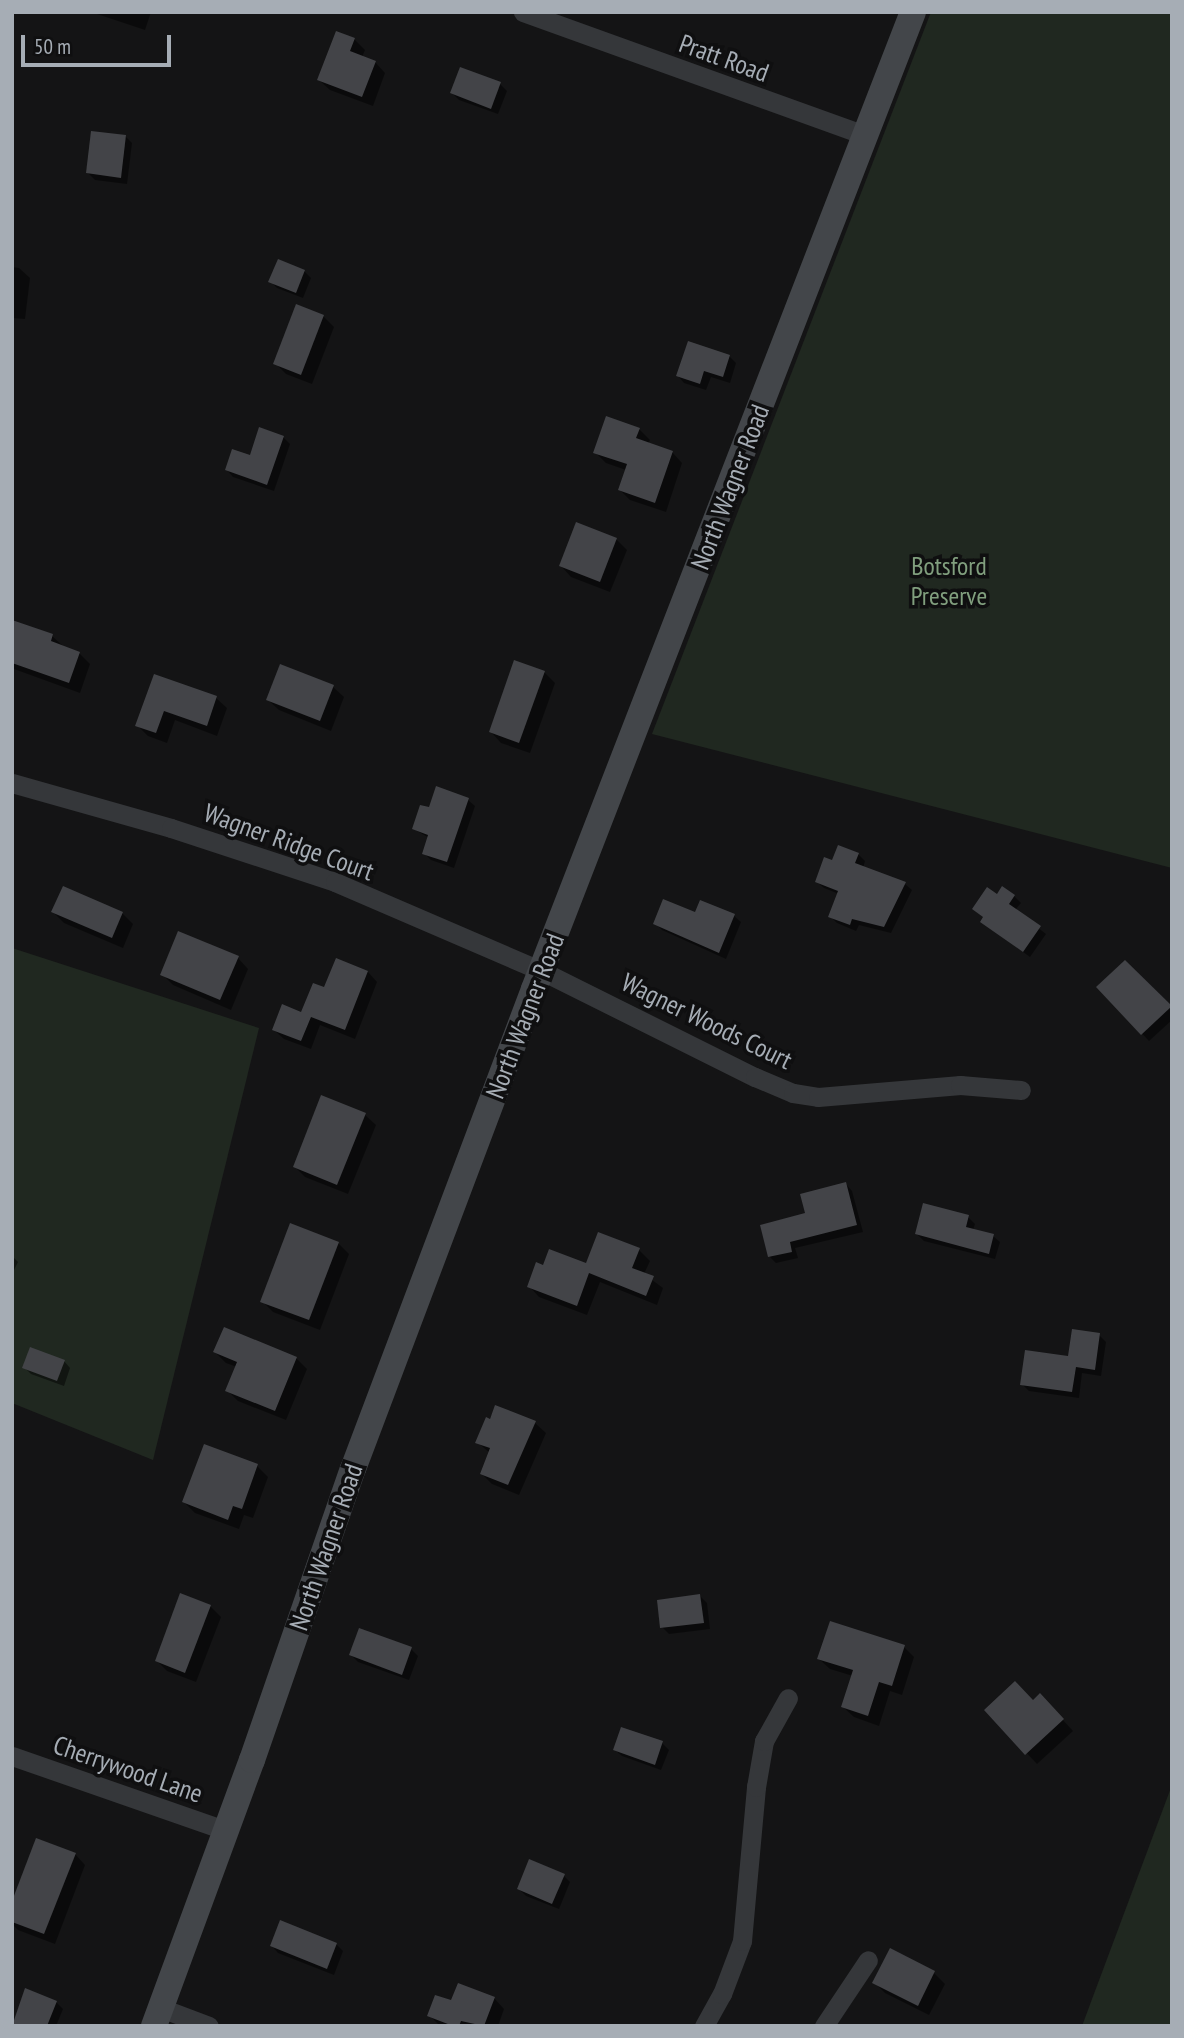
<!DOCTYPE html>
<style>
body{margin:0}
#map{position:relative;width:1184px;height:2038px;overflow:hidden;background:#141415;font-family:"PT Sans Narrow",sans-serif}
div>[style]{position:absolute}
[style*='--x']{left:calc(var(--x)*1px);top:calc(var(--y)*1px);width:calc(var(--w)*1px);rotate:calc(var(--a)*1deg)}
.green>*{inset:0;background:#202820}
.shadow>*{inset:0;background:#0007}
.building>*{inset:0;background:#434448}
.street>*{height:19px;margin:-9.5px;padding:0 9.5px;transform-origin:9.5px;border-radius:9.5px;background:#35373a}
.secondary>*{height:26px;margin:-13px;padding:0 13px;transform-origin:13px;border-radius:13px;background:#43464a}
span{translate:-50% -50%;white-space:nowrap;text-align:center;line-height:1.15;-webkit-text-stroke:7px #0f0f10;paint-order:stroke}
.street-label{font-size:26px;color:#a6adb5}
.park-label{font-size:26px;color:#819f7e}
.frame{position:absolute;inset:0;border:14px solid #a6adb5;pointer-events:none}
.scale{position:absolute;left:21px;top:35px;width:150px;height:32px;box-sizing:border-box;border:4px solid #a6adb5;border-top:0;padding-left:9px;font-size:21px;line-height:24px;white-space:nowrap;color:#a6adb5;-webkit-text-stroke:5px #0f0f10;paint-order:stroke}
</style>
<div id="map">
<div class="green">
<i style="clip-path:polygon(931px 12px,1172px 12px,1172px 868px,652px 734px)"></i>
<i style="clip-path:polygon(12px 948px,259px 1028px,153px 1460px,12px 1403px)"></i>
<i style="clip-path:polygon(1172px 1785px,1172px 2026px,1082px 2026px)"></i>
</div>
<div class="shadow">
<i style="clip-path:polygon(91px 12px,151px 12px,145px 30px)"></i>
<i style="clip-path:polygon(354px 39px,365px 50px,362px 57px,375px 62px,385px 73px,373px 106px,330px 90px,319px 80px)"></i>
<i style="clip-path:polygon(500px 84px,507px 91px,498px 114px,459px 100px,452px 93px)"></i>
<i style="clip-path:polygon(125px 136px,132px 143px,127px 184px,95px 180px,88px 173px)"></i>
<i style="clip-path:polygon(12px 267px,19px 268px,30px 278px,25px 319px,12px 318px)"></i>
<i style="clip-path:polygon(304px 271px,311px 278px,303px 298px,277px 288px,270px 281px)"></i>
<i style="clip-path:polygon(323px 316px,334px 327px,312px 384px,286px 374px,275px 363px)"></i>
<i style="clip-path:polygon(729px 356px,736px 363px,730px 383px,711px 377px,706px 390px,684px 383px,678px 376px)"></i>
<i style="clip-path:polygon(639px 429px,650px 440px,648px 444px,672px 452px,682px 463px,666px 512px,630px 500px,620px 490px,626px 470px,606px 463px,595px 452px)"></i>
<i style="clip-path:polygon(283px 437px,290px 444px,274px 491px,233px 477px,227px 470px)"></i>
<i style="clip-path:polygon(616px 539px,627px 550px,610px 592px,571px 577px,561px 566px)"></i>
<i style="clip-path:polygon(12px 632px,52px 636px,63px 646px,79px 653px,90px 664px,80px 693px,14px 669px)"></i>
<i style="clip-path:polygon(516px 662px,545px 673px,555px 683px,530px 753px,501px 743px,491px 732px)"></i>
<i style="clip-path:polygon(281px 666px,333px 687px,344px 697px,331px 731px,279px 710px,268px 700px)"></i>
<i style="clip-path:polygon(155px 676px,216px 698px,227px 708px,217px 736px,175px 720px,167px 743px,148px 736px,137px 725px)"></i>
<i style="clip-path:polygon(468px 800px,475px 806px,454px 868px,431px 860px,424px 853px,429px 838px,414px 829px,430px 810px)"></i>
<i style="clip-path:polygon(839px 847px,858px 854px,865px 861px,863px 868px,905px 884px,912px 890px,891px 933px,859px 925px,856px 931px,837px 923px,830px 916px,839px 894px,824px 888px,817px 882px,833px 862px)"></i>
<i style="clip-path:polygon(997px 896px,1014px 896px,1021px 903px,1015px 910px,1046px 934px,1030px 957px,982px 922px)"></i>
<i style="clip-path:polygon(53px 912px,122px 913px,133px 924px,123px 948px,64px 923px)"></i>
<i style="clip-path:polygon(696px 914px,734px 916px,741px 922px,726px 959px,662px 930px,655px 923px)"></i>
<i style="clip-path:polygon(238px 958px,248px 969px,231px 1010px,173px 985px,162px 974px)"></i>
<i style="clip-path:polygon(337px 960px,368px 972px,377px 982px,355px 1039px,320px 1025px,311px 1049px,284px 1039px,274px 1030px,302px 1014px,325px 990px)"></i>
<i style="clip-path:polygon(1125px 962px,1172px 1008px,1172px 1020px,1149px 1041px,1099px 987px)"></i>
<i style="clip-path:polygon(365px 1115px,376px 1125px,348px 1194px,305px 1177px,295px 1167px)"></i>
<i style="clip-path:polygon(846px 1184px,852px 1191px,863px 1232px,795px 1248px,798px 1258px,776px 1263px,770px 1257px,807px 1215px)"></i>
<i style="clip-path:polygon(968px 1217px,975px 1224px,973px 1230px,993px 1236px,1000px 1242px,995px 1259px,924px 1241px,917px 1234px)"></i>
<i style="clip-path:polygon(338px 1243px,349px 1254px,320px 1330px,273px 1312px,262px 1301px)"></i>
<i style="clip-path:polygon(639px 1250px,650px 1261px,644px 1274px,663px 1288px,657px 1305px,600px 1282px,587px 1315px,539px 1297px,529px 1286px)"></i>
<i style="clip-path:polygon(12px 1256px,18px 1262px,12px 1274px)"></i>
<i style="clip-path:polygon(1099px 1335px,1106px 1342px,1101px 1376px,1082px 1373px,1079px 1398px,1029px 1391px,1022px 1384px,1070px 1358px)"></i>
<i style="clip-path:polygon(215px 1352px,296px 1358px,307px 1369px,286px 1420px,238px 1401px,227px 1390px,237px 1367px,226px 1363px)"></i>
<i style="clip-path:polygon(64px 1361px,70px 1368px,64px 1386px,31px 1374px,24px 1367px)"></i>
<i style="clip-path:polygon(496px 1407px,535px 1423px,546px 1433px,519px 1495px,492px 1484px,482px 1474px,490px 1453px,477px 1442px)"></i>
<i style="clip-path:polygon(257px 1466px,268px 1477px,253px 1518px,244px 1515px,239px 1529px,195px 1513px,184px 1502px)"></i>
<i style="clip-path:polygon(700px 1596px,707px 1603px,710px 1629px,669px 1634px,662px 1627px)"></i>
<i style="clip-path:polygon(210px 1606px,221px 1617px,196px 1682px,167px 1671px,157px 1661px)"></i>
<i style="clip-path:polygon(904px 1647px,914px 1657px,902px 1695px,890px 1691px,879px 1726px,854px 1717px,843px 1707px,853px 1676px,830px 1669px,819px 1659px)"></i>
<i style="clip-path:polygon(411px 1649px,418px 1656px,409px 1680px,358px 1662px,351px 1655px)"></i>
<i style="clip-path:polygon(1033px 1702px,1050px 1706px,1073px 1731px,1037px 1764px,986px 1710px)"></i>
<i style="clip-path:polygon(662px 1743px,669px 1750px,661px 1770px,622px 1756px,615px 1750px)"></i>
<i style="clip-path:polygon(75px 1854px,85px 1865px,55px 1944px,18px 1930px,12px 1924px,12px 1906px)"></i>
<i style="clip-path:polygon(564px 1876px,570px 1882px,559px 1909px,526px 1896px,519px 1889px)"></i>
<i style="clip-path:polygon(336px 1944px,343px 1951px,334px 1975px,278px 1953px,272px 1946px)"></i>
<i style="clip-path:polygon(890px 1950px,934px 1973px,945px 1984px,929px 2015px,885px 1993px,874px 1982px)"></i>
<i style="clip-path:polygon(26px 1990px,56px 2002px,63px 2009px,56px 2026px,12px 2026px)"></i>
<i style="clip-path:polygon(494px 1998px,504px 2009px,498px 2026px,440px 2026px,429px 2015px,452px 2002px)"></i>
</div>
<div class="building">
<i style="clip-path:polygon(336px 31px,355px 38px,350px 51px,376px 61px,362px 97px,317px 80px)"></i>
<i style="clip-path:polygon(460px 67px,501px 82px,491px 109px,450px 93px)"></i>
<i style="clip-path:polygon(91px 131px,126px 135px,121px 178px,86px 173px)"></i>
<i style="clip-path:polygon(278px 259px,305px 270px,296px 293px,268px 282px)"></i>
<i style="clip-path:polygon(296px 304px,324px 315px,301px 375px,273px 364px)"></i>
<i style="clip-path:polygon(688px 341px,730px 355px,723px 377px,704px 371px,700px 384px,676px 376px)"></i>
<i style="clip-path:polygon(606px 416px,640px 428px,636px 438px,673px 451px,655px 503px,618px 490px,627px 464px,593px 453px)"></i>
<i style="clip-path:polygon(259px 427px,284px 436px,267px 485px,225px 470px,232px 449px,250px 455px)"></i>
<i style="clip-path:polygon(576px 522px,617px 538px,600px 582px,559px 566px)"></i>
<i style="clip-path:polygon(12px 620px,53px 634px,51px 641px,80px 652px,69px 683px,12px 663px)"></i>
<i style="clip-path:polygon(514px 660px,545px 671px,519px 743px,489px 732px)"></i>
<i style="clip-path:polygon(280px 664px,334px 685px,320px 721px,266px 700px)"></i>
<i style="clip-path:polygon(154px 674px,217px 696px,207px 726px,164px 711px,156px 733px,135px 726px)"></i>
<i style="clip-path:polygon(436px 786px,469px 798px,447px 862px,422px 854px,428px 835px,412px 829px,420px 805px,429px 807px)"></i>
<i style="clip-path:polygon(838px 845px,859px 853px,855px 863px,906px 882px,884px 927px,852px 919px,850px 925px,828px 917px,838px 891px,815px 882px,824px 857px,832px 860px)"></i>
<i style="clip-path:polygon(63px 886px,123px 912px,112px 938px,51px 912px)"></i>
<i style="clip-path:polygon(1002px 886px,1015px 895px,1009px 904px,1041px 926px,1023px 952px,980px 922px,983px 917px,972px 909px,987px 887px,997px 894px)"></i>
<i style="clip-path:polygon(663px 899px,695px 912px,700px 900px,735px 914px,719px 953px,653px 924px)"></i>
<i style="clip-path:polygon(178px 931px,239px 956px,220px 1000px,160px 975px)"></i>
<i style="clip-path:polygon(336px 958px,368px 971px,345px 1030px,311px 1017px,301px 1041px,272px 1030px,282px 1004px,301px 1012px,313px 983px,324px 987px)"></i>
<i style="clip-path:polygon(1125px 960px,1172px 1006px,1141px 1035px,1096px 987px)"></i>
<i style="clip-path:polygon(321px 1095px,366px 1113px,337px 1185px,293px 1167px)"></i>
<i style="clip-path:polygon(846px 1182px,857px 1225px,790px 1242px,792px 1252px,768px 1257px,760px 1225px,805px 1213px,800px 1194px)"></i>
<i style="clip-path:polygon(923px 1203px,969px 1215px,966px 1227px,994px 1234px,989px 1254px,915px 1234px)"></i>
<i style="clip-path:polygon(290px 1223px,339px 1242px,309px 1320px,260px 1302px)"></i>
<i style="clip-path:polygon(598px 1232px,640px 1248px,632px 1268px,654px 1276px,646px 1296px,589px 1273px,577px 1306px,527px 1287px,536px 1262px,543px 1265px,549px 1249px,586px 1263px)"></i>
<i style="clip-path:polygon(224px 1327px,297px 1357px,275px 1411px,225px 1391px,237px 1362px,213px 1352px)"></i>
<i style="clip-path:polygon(1072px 1329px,1100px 1333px,1095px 1370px,1076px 1367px,1072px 1392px,1020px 1385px,1025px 1350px,1068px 1356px)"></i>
<i style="clip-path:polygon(30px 1347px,65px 1360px,57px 1381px,22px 1368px)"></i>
<i style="clip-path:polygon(495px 1405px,536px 1421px,508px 1485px,480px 1474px,490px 1448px,475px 1443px,486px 1417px,490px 1419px)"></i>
<i style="clip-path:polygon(204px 1444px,258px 1464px,242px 1509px,233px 1506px,228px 1520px,182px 1502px)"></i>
<i style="clip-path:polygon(180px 1593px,211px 1605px,185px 1673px,155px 1661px)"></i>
<i style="clip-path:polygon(700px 1594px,704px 1623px,660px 1628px,657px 1600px)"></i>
<i style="clip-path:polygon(830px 1621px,905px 1645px,892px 1686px,879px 1682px,868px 1716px,841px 1707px,853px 1670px,817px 1659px)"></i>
<i style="clip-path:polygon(359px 1628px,412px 1647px,402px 1675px,349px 1655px)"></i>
<i style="clip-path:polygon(1015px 1681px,1033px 1700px,1040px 1693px,1064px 1719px,1025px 1755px,984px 1710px)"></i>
<i style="clip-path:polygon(621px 1727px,663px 1741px,655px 1765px,613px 1750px)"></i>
<i style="clip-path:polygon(36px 1838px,76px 1853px,44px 1934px,12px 1922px,12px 1901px)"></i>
<i style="clip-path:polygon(529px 1859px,565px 1874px,552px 1904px,517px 1889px)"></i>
<i style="clip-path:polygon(280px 1920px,337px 1943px,327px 1969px,270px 1946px)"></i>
<i style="clip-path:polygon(890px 1948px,935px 1971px,918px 2006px,872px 1983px)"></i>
<i style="clip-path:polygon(458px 1983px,495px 1997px,484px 2026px,461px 2021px,459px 2026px,453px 2026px,427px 2016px,435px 1995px,451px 2000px)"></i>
<i style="clip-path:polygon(25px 1988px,57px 2001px,47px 2026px,12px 2026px)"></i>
</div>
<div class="street">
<i style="--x:523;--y:12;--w:366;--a:19.8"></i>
<i style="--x:12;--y:783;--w:165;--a:15.8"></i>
<i style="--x:171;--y:828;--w:173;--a:18.2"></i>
<i style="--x:335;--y:882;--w:225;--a:23.3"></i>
<i style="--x:542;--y:971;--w:238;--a:26.5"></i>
<i style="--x:755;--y:1077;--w:41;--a:22.8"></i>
<i style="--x:793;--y:1093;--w:25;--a:9"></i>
<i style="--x:818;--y:1097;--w:143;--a:-4.8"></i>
<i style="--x:960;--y:1085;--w:61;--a:4.7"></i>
<i style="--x:12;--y:1756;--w:228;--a:19.2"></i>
<i style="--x:161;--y:2008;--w:51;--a:20.6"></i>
<i style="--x:704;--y:2026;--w:37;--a:-61"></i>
<i style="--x:722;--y:1994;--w:57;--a:-69.3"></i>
<i style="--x:742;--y:1941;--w:155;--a:-84.8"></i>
<i style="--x:756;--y:1787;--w:47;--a:-80.1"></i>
<i style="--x:764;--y:1741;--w:49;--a:-60.8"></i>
<i style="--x:824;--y:2026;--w:79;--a:-56.3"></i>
</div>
<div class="secondary">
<i style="--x:154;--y:2026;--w:283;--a:-69.8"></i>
<i style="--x:252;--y:1760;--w:308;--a:-70.9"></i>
<i style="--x:353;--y:1469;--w:513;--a:-69.34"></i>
<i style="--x:534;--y:989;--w:1048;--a:-68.8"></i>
</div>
<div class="street-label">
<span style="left:724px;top:58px;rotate:20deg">Pratt Road</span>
<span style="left:730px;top:487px;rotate:-69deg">North Wagner Road</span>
<span style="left:289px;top:842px;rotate:20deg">Wagner Ridge Court</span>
<span style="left:525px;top:1016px;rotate:-69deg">North Wagner Road</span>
<span style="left:707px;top:1021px;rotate:26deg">Wagner Woods Court</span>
<span style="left:326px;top:1547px;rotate:-71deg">North Wagner Road</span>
<span style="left:128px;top:1769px;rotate:19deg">Cherrywood Lane</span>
</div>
<div class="park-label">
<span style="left:949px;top:581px">Botsford<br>Preserve</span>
</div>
<div class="frame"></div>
<div class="scale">50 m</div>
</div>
